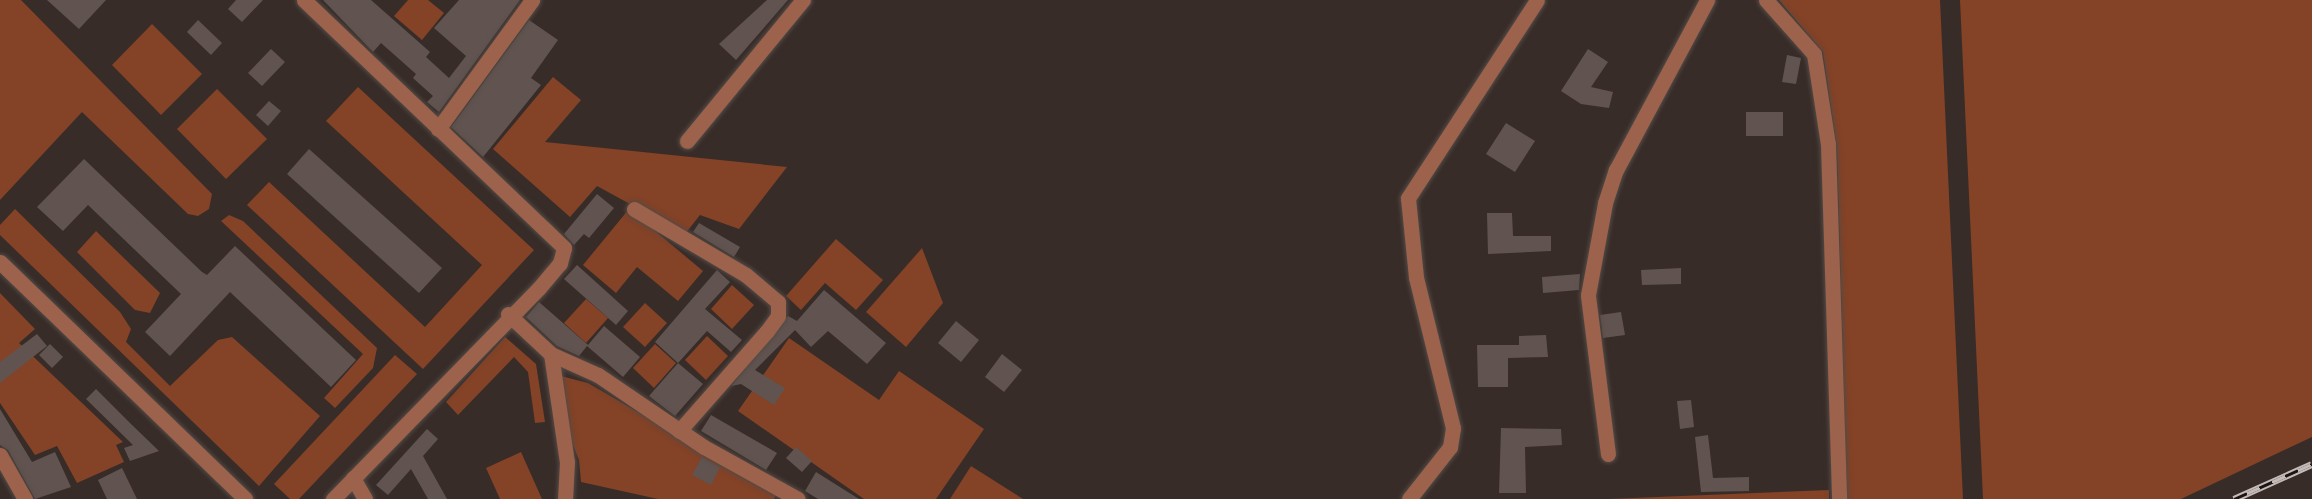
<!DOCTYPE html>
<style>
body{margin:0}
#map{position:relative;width:2312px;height:499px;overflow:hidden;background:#372c28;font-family:Commissioner,sans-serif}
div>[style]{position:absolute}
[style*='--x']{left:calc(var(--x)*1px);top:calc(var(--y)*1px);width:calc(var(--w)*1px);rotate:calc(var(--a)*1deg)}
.green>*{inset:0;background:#844226}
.building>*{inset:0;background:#615450}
.roads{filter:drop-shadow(0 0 2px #544a46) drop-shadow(0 0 2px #544a46)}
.minor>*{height:15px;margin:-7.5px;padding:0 7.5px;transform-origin:7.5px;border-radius:7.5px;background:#9d624b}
.rail>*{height:7px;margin-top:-3.5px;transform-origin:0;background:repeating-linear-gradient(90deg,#1b1614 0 14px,#c5bcb9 0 28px);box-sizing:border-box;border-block:2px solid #c5bcb9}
span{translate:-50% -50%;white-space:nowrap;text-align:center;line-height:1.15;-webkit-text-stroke:4.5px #1b1614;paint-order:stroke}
</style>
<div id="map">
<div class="green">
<i style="clip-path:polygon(0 0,21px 0,212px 194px,209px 209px,198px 216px,188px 214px,82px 112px,0 200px)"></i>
<i style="clip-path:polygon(408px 0,428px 0,444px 13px,422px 40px,394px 16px)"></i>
<i style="clip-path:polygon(1779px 0,1940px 0,1963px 499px,1847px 499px,1837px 149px,1823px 52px)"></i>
<i style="clip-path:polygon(1960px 0,2312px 0,2312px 437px,2181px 499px,1983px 499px)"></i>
<i style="clip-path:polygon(152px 24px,202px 74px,161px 115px,112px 65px)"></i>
<i style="clip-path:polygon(553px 77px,581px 100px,545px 142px,787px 167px,739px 229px,700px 215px,685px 234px,597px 186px,570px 217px,493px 149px)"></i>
<i style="clip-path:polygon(358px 87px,534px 250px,423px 369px,247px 205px,269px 182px,425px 327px,482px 265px,326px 121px)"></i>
<i style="clip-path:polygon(217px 89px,267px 139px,226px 179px,177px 129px)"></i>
<i style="clip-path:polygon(15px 209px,120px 312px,131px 329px,126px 342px,170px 386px,218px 340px,232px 337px,320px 416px,259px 486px,0 235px,0 225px)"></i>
<i style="clip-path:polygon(629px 209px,703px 271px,678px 301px,637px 267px,616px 293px,583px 265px)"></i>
<i style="clip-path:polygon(229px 215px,243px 221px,377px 348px,373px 368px,335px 408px,324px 398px,363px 354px,221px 221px)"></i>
<i style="clip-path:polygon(96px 231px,160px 293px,150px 313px,135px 310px,77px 252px)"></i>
<i style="clip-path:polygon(836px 239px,883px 280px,856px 310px,825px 283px,801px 310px,786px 296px)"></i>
<i style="clip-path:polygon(922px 248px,943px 303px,906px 347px,866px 312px)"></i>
<i style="clip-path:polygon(732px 285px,754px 305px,732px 329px,711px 309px)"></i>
<i style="clip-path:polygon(0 293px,35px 329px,19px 343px,123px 442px,116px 445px,124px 462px,77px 483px,57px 446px,35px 455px,0 403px)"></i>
<i style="clip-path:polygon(586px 299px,608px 318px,586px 343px,564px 323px)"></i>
<i style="clip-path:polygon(645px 303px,667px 323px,645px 347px,623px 327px)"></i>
<i style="clip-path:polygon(707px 336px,728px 356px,706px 380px,685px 360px)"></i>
<i style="clip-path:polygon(505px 337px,536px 364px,545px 422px,535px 423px,528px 372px,514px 357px,458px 415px,446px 402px)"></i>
<i style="clip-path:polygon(789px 338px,879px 400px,899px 371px,984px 429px,936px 499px,864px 499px,738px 411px)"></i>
<i style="clip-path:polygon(655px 344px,676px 363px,654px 388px,633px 368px)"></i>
<i style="clip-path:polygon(395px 355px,417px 374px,299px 499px,290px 499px,274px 484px)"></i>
<i style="clip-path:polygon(561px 376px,588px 383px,777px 493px,774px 499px,658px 499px,581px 482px,579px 460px,560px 414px)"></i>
<i style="clip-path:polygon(521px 452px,542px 499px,500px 499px,486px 468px)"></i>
<i style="clip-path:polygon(971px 466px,1023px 499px,950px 499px)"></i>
<i style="clip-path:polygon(1829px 490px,1829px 499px,1608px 499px)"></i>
</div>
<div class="building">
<i style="clip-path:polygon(47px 0,106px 0,79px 29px)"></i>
<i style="clip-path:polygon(236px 0,263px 0,242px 22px,228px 9px)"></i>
<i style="clip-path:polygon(323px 0,371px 0,430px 52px,426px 57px,449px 78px,466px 56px,434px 28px,459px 0,520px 0,439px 112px,427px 102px,433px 96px,413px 78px,416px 74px,381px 43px,373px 52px)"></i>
<i style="clip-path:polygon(767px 0,788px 0,736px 60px,719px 44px)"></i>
<i style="clip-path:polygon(198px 20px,222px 43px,211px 55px,187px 32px)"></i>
<i style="clip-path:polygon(529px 20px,558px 40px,531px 78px,541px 85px,483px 157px,451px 127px)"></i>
<i style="clip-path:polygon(271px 49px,285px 62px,262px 86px,248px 73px)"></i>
<i style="clip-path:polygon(1588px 49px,1608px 62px,1591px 87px,1613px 92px,1609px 108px,1581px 104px,1561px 91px)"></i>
<i style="clip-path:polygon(1787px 55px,1801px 58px,1796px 84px,1782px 82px)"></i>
<i style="clip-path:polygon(269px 101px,281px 111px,268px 126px,256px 115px)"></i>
<i style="clip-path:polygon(1746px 112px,1783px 112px,1783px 136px,1746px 136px)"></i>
<i style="clip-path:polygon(1506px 123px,1535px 141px,1515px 172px,1486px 154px)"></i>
<i style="clip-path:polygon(309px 149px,442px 268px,419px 293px,287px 174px)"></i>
<i style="clip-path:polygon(84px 159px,202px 272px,207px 275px,235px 246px,356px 360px,331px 387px,230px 292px,170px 356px,145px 332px,181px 294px,88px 205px,63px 231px,37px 207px)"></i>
<i style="clip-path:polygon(597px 194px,614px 208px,589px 238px,584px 234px,574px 245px,564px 234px)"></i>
<i style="clip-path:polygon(1487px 213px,1512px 213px,1513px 236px,1551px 236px,1551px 251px,1488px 254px)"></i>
<i style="clip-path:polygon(699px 223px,740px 247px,734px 257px,693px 232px)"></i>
<i style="clip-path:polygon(577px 265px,628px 311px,616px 325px,564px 279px)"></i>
<i style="clip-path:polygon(1681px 268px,1681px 284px,1642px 285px,1641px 270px)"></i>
<i style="clip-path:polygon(717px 270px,730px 282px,705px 309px,742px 340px,731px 352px,707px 331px,678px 363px,655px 342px)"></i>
<i style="clip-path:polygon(1580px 274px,1579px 290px,1543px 293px,1542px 277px)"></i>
<i style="clip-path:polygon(824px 290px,886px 343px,867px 364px,828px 331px,811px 347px,795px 330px,755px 370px,785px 388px,774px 405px,741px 384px,731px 386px,788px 316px,797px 321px)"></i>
<i style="clip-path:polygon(539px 302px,588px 345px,604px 326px,640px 357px,623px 377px,587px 346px,579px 356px,557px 346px,526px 317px)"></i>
<i style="clip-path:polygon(1621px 312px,1625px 335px,1603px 338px,1600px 315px)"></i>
<i style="clip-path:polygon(956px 321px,979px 340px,961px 362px,938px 343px)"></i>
<i style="clip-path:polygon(37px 334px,47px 346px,0 383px,0 362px)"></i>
<i style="clip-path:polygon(1546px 335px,1548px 357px,1508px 358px,1508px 387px,1478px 387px,1477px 345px,1519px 345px,1519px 336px)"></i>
<i style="clip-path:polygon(50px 344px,63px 357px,52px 368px,39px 355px)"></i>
<i style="clip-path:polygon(1002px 354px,1022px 370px,1004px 392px,985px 377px)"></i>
<i style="clip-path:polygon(678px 363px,703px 384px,675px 416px,649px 396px)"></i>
<i style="clip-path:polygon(96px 389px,131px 424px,159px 451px,130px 461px,124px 448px,133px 445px,86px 399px)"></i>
<i style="clip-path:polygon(1691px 400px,1694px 427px,1680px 429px,1677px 401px)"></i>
<i style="clip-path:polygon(0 409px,32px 462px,55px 452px,71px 487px,35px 499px,8px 450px,0 445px)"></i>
<i style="clip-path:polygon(711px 415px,777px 453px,766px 470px,701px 431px)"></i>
<i style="clip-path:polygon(1501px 428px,1561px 429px,1562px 445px,1525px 447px,1526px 493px,1499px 493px)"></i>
<i style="clip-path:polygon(427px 429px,438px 439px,423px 456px,447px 499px,428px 499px,411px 469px,388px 495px,376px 485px)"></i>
<i style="clip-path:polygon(1708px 435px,1713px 478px,1749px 477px,1749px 491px,1701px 492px,1695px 437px)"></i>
<i style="clip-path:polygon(796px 447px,812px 461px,802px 472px,786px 458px)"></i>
<i style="clip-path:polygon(702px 457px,720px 467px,711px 485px,692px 475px)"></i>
<i style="clip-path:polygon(122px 468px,137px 499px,107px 499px,98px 480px)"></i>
<i style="clip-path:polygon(816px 472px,859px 499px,818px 499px,805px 491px)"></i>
</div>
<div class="roads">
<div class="minor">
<i style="--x:304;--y:0;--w:359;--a:43.6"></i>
<i style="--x:564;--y:248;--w:16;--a:105"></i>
<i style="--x:560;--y:263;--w:33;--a:130"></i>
<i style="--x:539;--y:288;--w:295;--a:134.3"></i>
<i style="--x:1766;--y:0;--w:72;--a:48.4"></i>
<i style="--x:1814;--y:54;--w:91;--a:81.2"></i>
<i style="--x:1828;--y:144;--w:355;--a:88.2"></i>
<i style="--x:438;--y:129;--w:160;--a:-53.9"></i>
<i style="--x:687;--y:141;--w:183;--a:-50.6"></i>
<i style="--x:634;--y:209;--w:130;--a:30.5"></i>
<i style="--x:746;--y:275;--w:42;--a:40.2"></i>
<i style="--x:778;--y:302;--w:14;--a:90"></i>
<i style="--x:778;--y:316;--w:19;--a:126"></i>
<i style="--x:767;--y:331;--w:133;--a:131.3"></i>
<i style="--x:0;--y:262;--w:341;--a:44"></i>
<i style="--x:508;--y:314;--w:59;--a:42.9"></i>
<i style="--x:551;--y:354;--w:51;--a:24.1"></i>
<i style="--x:598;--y:375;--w:128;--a:34.2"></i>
<i style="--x:704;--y:447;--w:107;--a:29"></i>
<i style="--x:551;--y:354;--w:109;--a:81.6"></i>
<i style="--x:567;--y:462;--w:37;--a:93"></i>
<i style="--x:1608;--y:454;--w:160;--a:-97.2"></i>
<i style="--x:1588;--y:295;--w:94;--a:-79.5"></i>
<i style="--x:1605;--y:203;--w:35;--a:-72"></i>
<i style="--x:1616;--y:170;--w:193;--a:-61.8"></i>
<i style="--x:0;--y:455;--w:51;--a:60.4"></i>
<i style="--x:353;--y:478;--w:24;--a:60"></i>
<i style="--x:1409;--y:499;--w:66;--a:-51.7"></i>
<i style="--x:1450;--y:447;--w:19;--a:-81"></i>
<i style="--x:1453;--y:428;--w:155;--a:-103.8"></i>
<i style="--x:1416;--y:277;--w:79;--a:-95.8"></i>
<i style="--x:1408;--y:198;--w:236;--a:-56.9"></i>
</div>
</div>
<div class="rail">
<i style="--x:2234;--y:499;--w:85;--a:-24.2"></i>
</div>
</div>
